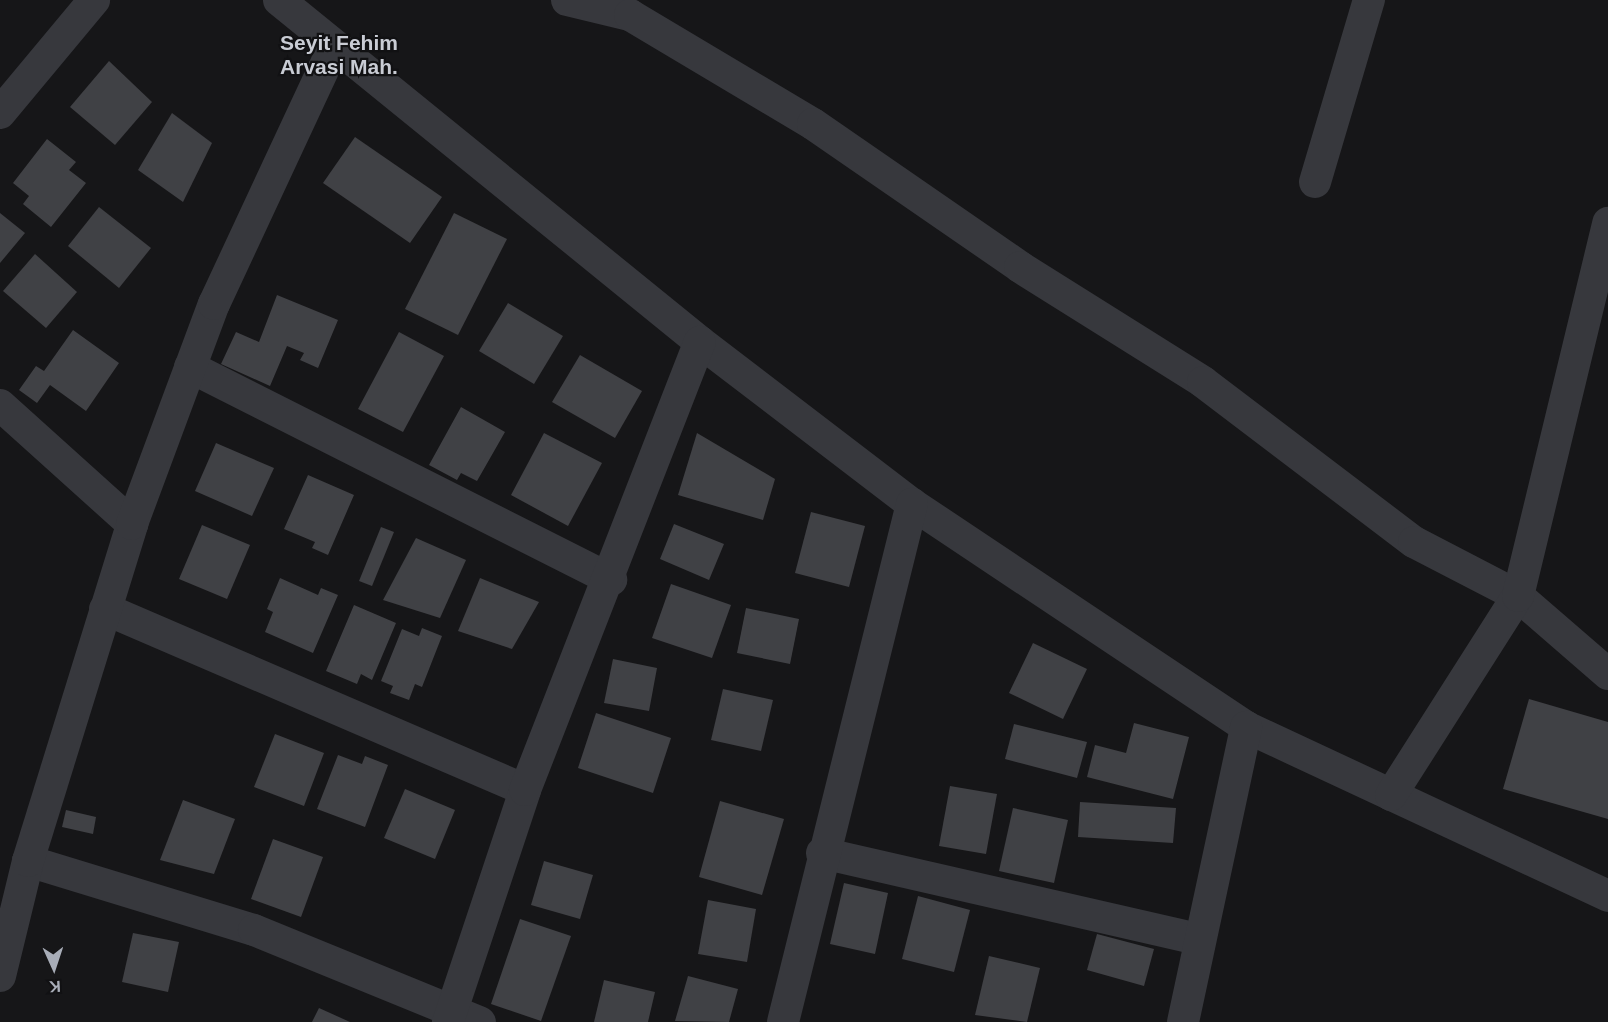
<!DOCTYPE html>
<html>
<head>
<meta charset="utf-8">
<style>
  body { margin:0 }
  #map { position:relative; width:1608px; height:1022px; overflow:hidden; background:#161618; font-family:Arial,sans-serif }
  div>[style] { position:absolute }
  .building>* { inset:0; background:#404145 }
  .minor>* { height:32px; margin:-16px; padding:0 16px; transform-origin:16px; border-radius:16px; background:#37383d }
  span { translate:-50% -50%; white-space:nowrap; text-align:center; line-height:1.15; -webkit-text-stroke:4.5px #111113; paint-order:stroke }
  .district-label { font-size:21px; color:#c9ccd4; font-weight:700 }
  .north { position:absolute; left:24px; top:938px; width:60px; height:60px; -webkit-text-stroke:4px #111113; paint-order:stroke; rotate:177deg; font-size:16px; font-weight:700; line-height:24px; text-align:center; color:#a8adb8 }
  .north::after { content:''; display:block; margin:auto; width:21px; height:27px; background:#a8adb8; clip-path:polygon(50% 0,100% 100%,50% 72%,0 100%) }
</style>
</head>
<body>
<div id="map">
  <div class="building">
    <div style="clip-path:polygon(109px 61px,152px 102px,115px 145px,70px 107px)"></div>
    <div style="clip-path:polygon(172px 113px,212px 143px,183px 202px,138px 170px)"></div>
    <div style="clip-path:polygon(355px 137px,442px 197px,410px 243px,323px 183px)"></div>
    <div style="clip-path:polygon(47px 139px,76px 162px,69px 170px,86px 183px,51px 227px,23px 204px,29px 196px,13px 183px)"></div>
    <div style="clip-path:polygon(99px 207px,151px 248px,119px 288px,68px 246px)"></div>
    <div style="clip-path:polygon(0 213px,25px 233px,0 263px)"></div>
    <div style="clip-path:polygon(454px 213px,507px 239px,458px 335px,405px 309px)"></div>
    <div style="clip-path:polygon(35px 254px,77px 292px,46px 328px,3px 291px)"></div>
    <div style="clip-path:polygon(277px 295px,338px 320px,318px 368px,300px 360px,304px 353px,287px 346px,270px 386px,221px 364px,236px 332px,259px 342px)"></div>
    <div style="clip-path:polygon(508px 303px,563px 336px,534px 384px,479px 351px)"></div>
    <div style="clip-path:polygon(73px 330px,119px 363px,86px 411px,50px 385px,37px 403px,19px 390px,36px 366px,44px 371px)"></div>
    <div style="clip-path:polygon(399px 332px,444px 356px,403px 432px,358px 409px)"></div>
    <div style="clip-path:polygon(580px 355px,642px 391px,615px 438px,552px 402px)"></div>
    <div style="clip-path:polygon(461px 407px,505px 432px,477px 481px,461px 473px,457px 480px,429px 465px)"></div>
    <div style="clip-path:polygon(544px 433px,602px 463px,568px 526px,511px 495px)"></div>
    <div style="clip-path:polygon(697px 433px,775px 479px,763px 520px,678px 495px)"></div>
    <div style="clip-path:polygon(216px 443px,274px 468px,252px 516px,195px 491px)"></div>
    <div style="clip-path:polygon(308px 475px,354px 495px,328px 555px,312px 548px,315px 542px,284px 529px)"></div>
    <div style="clip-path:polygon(811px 512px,865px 526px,849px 587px,795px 573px)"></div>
    <div style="clip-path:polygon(674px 524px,724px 544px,709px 580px,660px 559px)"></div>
    <div style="clip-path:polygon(202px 525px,250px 545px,227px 599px,179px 579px)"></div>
    <div style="clip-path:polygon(381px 527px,394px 532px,372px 586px,359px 581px)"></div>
    <div style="clip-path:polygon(416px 538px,466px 560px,440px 618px,383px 600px)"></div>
    <div style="clip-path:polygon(280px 578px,318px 595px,321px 588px,338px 595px,313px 653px,265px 632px,273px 612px,267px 609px)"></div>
    <div style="clip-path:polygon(480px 578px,539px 602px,512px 649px,458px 631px)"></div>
    <div style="clip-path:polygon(671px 584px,731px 605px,712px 658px,652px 638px)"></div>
    <div style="clip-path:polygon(354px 605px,396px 623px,372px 680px,361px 674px,357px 684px,326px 671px)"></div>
    <div style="clip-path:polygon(746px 608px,799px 619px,790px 664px,737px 653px)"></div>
    <div style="clip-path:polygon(422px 628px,442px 636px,422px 687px,415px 684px,409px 700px,390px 693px,393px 686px,381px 681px,402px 629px,419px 636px)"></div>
    <div style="clip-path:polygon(1033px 643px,1087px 669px,1063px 719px,1009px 693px)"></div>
    <div style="clip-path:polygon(613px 659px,657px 668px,649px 711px,604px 703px)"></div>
    <div style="clip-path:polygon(723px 689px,773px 700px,761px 751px,711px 740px)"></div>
    <div style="clip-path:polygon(1529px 699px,1608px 722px,1608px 819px,1503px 789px)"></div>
    <div style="clip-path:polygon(596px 713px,671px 738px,653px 793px,578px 768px)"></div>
    <div style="clip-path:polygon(1134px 723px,1189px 737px,1173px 799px,1087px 777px,1095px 745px,1126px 753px)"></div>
    <div style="clip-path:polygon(1014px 724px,1087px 742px,1077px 778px,1005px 759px)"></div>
    <div style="clip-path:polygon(275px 734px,324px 753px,304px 806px,254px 787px)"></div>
    <div style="clip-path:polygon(338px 755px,362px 764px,365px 756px,388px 765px,365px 827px,317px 809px)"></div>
    <div style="clip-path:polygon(950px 786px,997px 794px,986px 854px,939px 846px)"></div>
    <div style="clip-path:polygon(405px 789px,455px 810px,435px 859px,384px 838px)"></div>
    <div style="clip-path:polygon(183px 800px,235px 819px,214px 874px,160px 860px)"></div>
    <div style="clip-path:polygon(720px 801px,784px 819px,762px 895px,699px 877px)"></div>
    <div style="clip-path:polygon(1080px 802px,1176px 808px,1173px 843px,1078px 837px)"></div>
    <div style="clip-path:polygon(1013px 808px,1068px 820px,1054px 883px,999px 871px)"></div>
    <div style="clip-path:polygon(66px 810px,96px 817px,93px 834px,62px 827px)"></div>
    <div style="clip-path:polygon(273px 839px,323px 857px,301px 917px,251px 899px)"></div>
    <div style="clip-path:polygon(544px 861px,593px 875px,580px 919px,531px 905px)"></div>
    <div style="clip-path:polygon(844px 883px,888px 893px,875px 954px,830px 944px)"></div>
    <div style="clip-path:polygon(918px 896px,970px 910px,954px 972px,902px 959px)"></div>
    <div style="clip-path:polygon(708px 900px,756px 909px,747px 962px,698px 954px)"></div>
    <div style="clip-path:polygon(520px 919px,571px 936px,541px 1021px,491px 1004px)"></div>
    <div style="clip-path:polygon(133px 933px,179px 942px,168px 992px,122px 982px)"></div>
    <div style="clip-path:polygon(1097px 934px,1154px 949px,1144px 986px,1087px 970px)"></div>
    <div style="clip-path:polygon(989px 956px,1040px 968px,1027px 1022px,975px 1015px)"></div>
    <div style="clip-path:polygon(688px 976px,738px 989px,729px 1022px,675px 1021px)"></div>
    <div style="clip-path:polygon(604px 980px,655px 992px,648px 1022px,594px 1022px)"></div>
    <div style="clip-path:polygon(319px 1008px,350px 1022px,312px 1022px)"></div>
  </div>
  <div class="minor">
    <div style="left:279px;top:0;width:542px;rotate:39.09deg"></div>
    <div style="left:700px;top:342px;width:267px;rotate:37.4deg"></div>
    <div style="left:912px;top:504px;width:402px;rotate:33.7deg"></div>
    <div style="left:1246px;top:727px;width:400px;rotate:25deg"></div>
    <div style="left:567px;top:0;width:65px;rotate:13.4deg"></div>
    <div style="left:630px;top:15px;width:213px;rotate:30.8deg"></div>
    <div style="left:813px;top:124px;width:252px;rotate:34.6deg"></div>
    <div style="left:1020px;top:267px;width:216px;rotate:32.1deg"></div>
    <div style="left:1203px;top:382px;width:265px;rotate:37.2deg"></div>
    <div style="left:1414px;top:542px;width:117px;rotate:27.4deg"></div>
    <div style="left:1518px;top:596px;width:119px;rotate:40.9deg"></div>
    <div style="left:0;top:113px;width:147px;rotate:-50.2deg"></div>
    <div style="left:1315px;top:182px;width:190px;rotate:-73.5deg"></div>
    <div style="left:190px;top:367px;width:472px;rotate:26.8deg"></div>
    <div style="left:0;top:405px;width:178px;rotate:42deg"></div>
    <div style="left:105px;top:609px;width:457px;rotate:23.3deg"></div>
    <div style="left:1391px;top:795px;width:236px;rotate:-57.5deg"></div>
    <div style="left:1518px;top:596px;width:384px;rotate:-76.4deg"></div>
    <div style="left:822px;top:853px;width:387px;rotate:12.9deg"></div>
    <div style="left:28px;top:861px;width:236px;rotate:17deg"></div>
    <div style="left:254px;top:930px;width:244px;rotate:22.2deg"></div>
    <div style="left:0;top:976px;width:118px;rotate:-76.3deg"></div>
    <div style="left:28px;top:861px;width:353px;rotate:-72.8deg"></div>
    <div style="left:132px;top:524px;width:235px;rotate:-69.6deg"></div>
    <div style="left:214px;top:304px;width:284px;rotate:-65deg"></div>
    <div style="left:448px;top:1022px;width:244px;rotate:-71.6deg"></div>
    <div style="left:525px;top:790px;width:481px;rotate:-68.7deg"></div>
    <div style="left:783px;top:1022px;width:534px;rotate:-76.02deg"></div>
    <div style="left:1183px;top:1022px;width:302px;rotate:-77.9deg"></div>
  </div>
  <div class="district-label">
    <span style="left:339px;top:55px">Seyit Fehim<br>Arvasi Mah.</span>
  </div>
  <div class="north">K</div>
</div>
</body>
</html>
